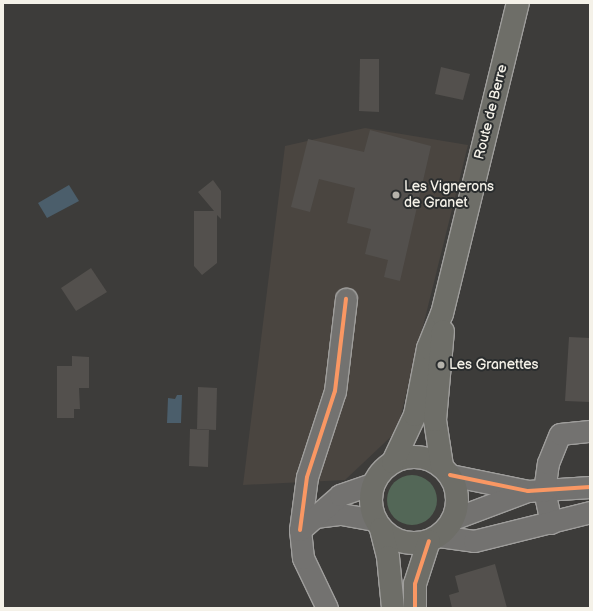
<!DOCTYPE html>
<html>
<head>
<meta charset="utf-8">
<style>
  body { margin:0 }
  #map { position:relative; width:593px; height:611px; overflow:hidden; background:#3d3c3a; font-family:"Balsamiq Sans",sans-serif }
  div>[style] { position:absolute }
  .built>* { inset:0; background:#4a4540 }
  .green>* { inset:0; background:#536757 }
  .round { border-radius:50% }
  .water>* { inset:0; background:#4b5e6b }
  .building>* { inset:0; background:#53504d }
  .roads { filter:drop-shadow(1px 0 #9f9e9c) drop-shadow(-1px 0 #9f9e9c) drop-shadow(0 1px #9f9e9c) drop-shadow(0 -1px #9f9e9c) }
  .minor>* { height:21px; margin:-10.5px; padding:0 10.5px; transform-origin:10.5px; border-radius:10.5px; background:#737270 }
  .major>* { height:22px; margin:-11px; padding:0 11px; transform-origin:11px; border-radius:11px; background:#6e6e68 }
  .major>.ring { margin:-11px; padding:0; box-sizing:content-box; background:none; border:22px solid #6e6e68; border-radius:50% }
  .cycleway>* { height:4px; margin:-2px; padding:0 2px; transform-origin:2px; border-radius:2px; background:#f99763 }
  .dots>* { width:11px; height:11px; translate:-50% -50%; box-sizing:border-box; border:2px solid #2a2d2e; border-radius:50% }
  span { translate:-50% -50%; white-space:nowrap; text-align:center; line-height:1.15; -webkit-text-stroke:4px #2a2d2e; paint-order:stroke }
  .street-label { font-size:14px; color:#f4f1e8 }
  .poi-label { font-size:14px; color:#f4f1e8 }
  .left { translate:0 -50%; text-align:left }
  .frame { position:absolute; inset:0; border:4px solid #f4f1e8; pointer-events:none }
</style>
</head>
<body>
<div id="map">
  <div class="built">
    <div style="clip-path:polygon(365px 128px,468px 145px,397px 431px,345px 480px,243px 485px,285px 146px)"></div>
  </div>
  <div class="green">
    <div class="round" style="left:387px;top:475px;width:50px;height:50px"></div>
  </div>
  <div class="water">
    <div style="clip-path:polygon(69px 185px,79px 201px,47px 218px,38px 203px)"></div>
    <div style="clip-path:polygon(177px 395px,182px 395px,181px 423px,167px 423px,168px 398px,175px 399px)"></div>
  </div>
  <div class="building">
    <div style="clip-path:polygon(360px 59px,379px 59px,379px 112px,359px 111px)"></div>
    <div style="clip-path:polygon(441px 67px,470px 74px,463px 100px,435px 94px)"></div>
    <div style="clip-path:polygon(370px 130px,431px 146px,400px 281px,384px 277px,388px 260px,365px 254px,371px 229px,347px 223px,355px 188px,319px 179px,310px 212px,291px 207px,308px 139px,364px 152px)"></div>
    <div style="clip-path:polygon(213px 180px,221px 191px,221px 219px,217px 215px,217px 263px,202px 275px,194px 266px,194px 211px,214px 211px,198px 192px)"></div>
    <div style="clip-path:polygon(91px 268px,107px 292px,76px 311px,61px 288px)"></div>
    <div style="clip-path:polygon(569px 337px,590px 338px,590px 402px,565px 401px)"></div>
    <div style="clip-path:polygon(72px 356px,89px 357px,89px 388px,79px 388px,80px 409px,74px 409px,74px 418px,57px 418px,57px 366px,72px 366px)"></div>
    <div style="clip-path:polygon(198px 387px,217px 388px,216px 430px,197px 429px)"></div>
    <div style="clip-path:polygon(190px 429px,209px 430px,208px 467px,189px 466px)"></div>
    <div style="clip-path:polygon(495px 564px,507px 608px,452px 608px,449px 595px,459px 592px,455px 576px)"></div>
  </div>
  <div class="roads">
    <div class="minor">
      <div style="left:450px;top:475px;width:80px;rotate:11.6deg"></div>
      <div style="left:528px;top:491px;width:62px;rotate:-3.7deg"></div>
      <div style="left:315px;top:517px;width:26px;rotate:-7deg"></div>
      <div style="left:341px;top:514px;width:35px;rotate:10deg"></div>
      <div style="left:453px;top:519px;width:79px;rotate:-20.7deg"></div>
      <div style="left:551px;top:523px;width:33px;rotate:-102deg"></div>
      <div style="left:544px;top:491px;width:28px;rotate:-82deg"></div>
      <div style="left:548px;top:463px;width:31px;rotate:-68deg"></div>
      <div style="left:560px;top:434px;width:30px;rotate:-6deg"></div>
      <div style="left:300px;top:530px;width:53px;rotate:-82.5deg"></div>
      <div style="left:307px;top:477px;width:90px;rotate:-72deg"></div>
      <div style="left:335px;top:391px;width:93px;rotate:-83.2deg"></div>
      <div style="left:439px;top:536px;width:35px;rotate:8deg"></div>
      <div style="left:474px;top:541px;width:120px;rotate:-14deg"></div>
      <div style="left:327px;top:608px;width:55px;rotate:-115.6deg"></div>
      <div style="left:303px;top:558px;width:28px;rotate:-96deg"></div>
      <div style="left:300px;top:530px;width:53px;rotate:-41.2deg"></div>
      <div style="left:340px;top:495px;width:36px;rotate:-19deg"></div>
    </div>
    <div class="major">
      <div class="ring" style="left:371px;top:457px;width:64px;height:64px"></div>
      <div style="left:393px;top:462px;width:52px;rotate:-64.9deg"></div>
      <div style="left:415px;top:415px;width:68px;rotate:-79deg"></div>
      <div style="left:428px;top:348px;width:37px;rotate:-68deg"></div>
      <div style="left:442px;top:314px;width:320px;rotate:-76.3deg"></div>
      <div style="left:442px;top:466px;width:47px;rotate:-98.7deg"></div>
      <div style="left:435px;top:420px;width:89px;rotate:-84.9deg"></div>
      <div style="left:381px;top:529px;width:29px;rotate:76deg"></div>
      <div style="left:388px;top:557px;width:51px;rotate:84.4deg"></div>
      <div style="left:415px;top:608px;width:24px;rotate:-90deg"></div>
      <div style="left:415px;top:584px;width:45px;rotate:-72deg"></div>
    </div>
  </div>
  <div class="cycleway">
    <div style="left:450px;top:475px;width:80px;rotate:11.6deg"></div>
    <div style="left:528px;top:491px;width:62px;rotate:-3.7deg"></div>
    <div style="left:300px;top:530px;width:53px;rotate:-82.5deg"></div>
    <div style="left:307px;top:477px;width:90px;rotate:-72deg"></div>
    <div style="left:335px;top:391px;width:93px;rotate:-83.2deg"></div>
    <div style="left:415px;top:608px;width:24px;rotate:-90deg"></div>
    <div style="left:415px;top:584px;width:45px;rotate:-72deg"></div>
  </div>
  <div class="dots">
    <div style="left:396px;top:195px;background:#b4b2ab"></div>
    <div style="left:441px;top:365px;background:#b4b2ab"></div>
  </div>
  <div class="street-label">
    <span style="left:491px;top:112px;rotate:-76deg">Route de Berre</span>
  </div>
  <div class="poi-label">
    <span class="left" style="left:404px;top:195px">Les Vignerons<br>de Granet</span>
    <span class="left" style="left:449px;top:365px">Les Granettes</span>
  </div>
  <div class="frame"></div>
</div>
</body>
</html>
